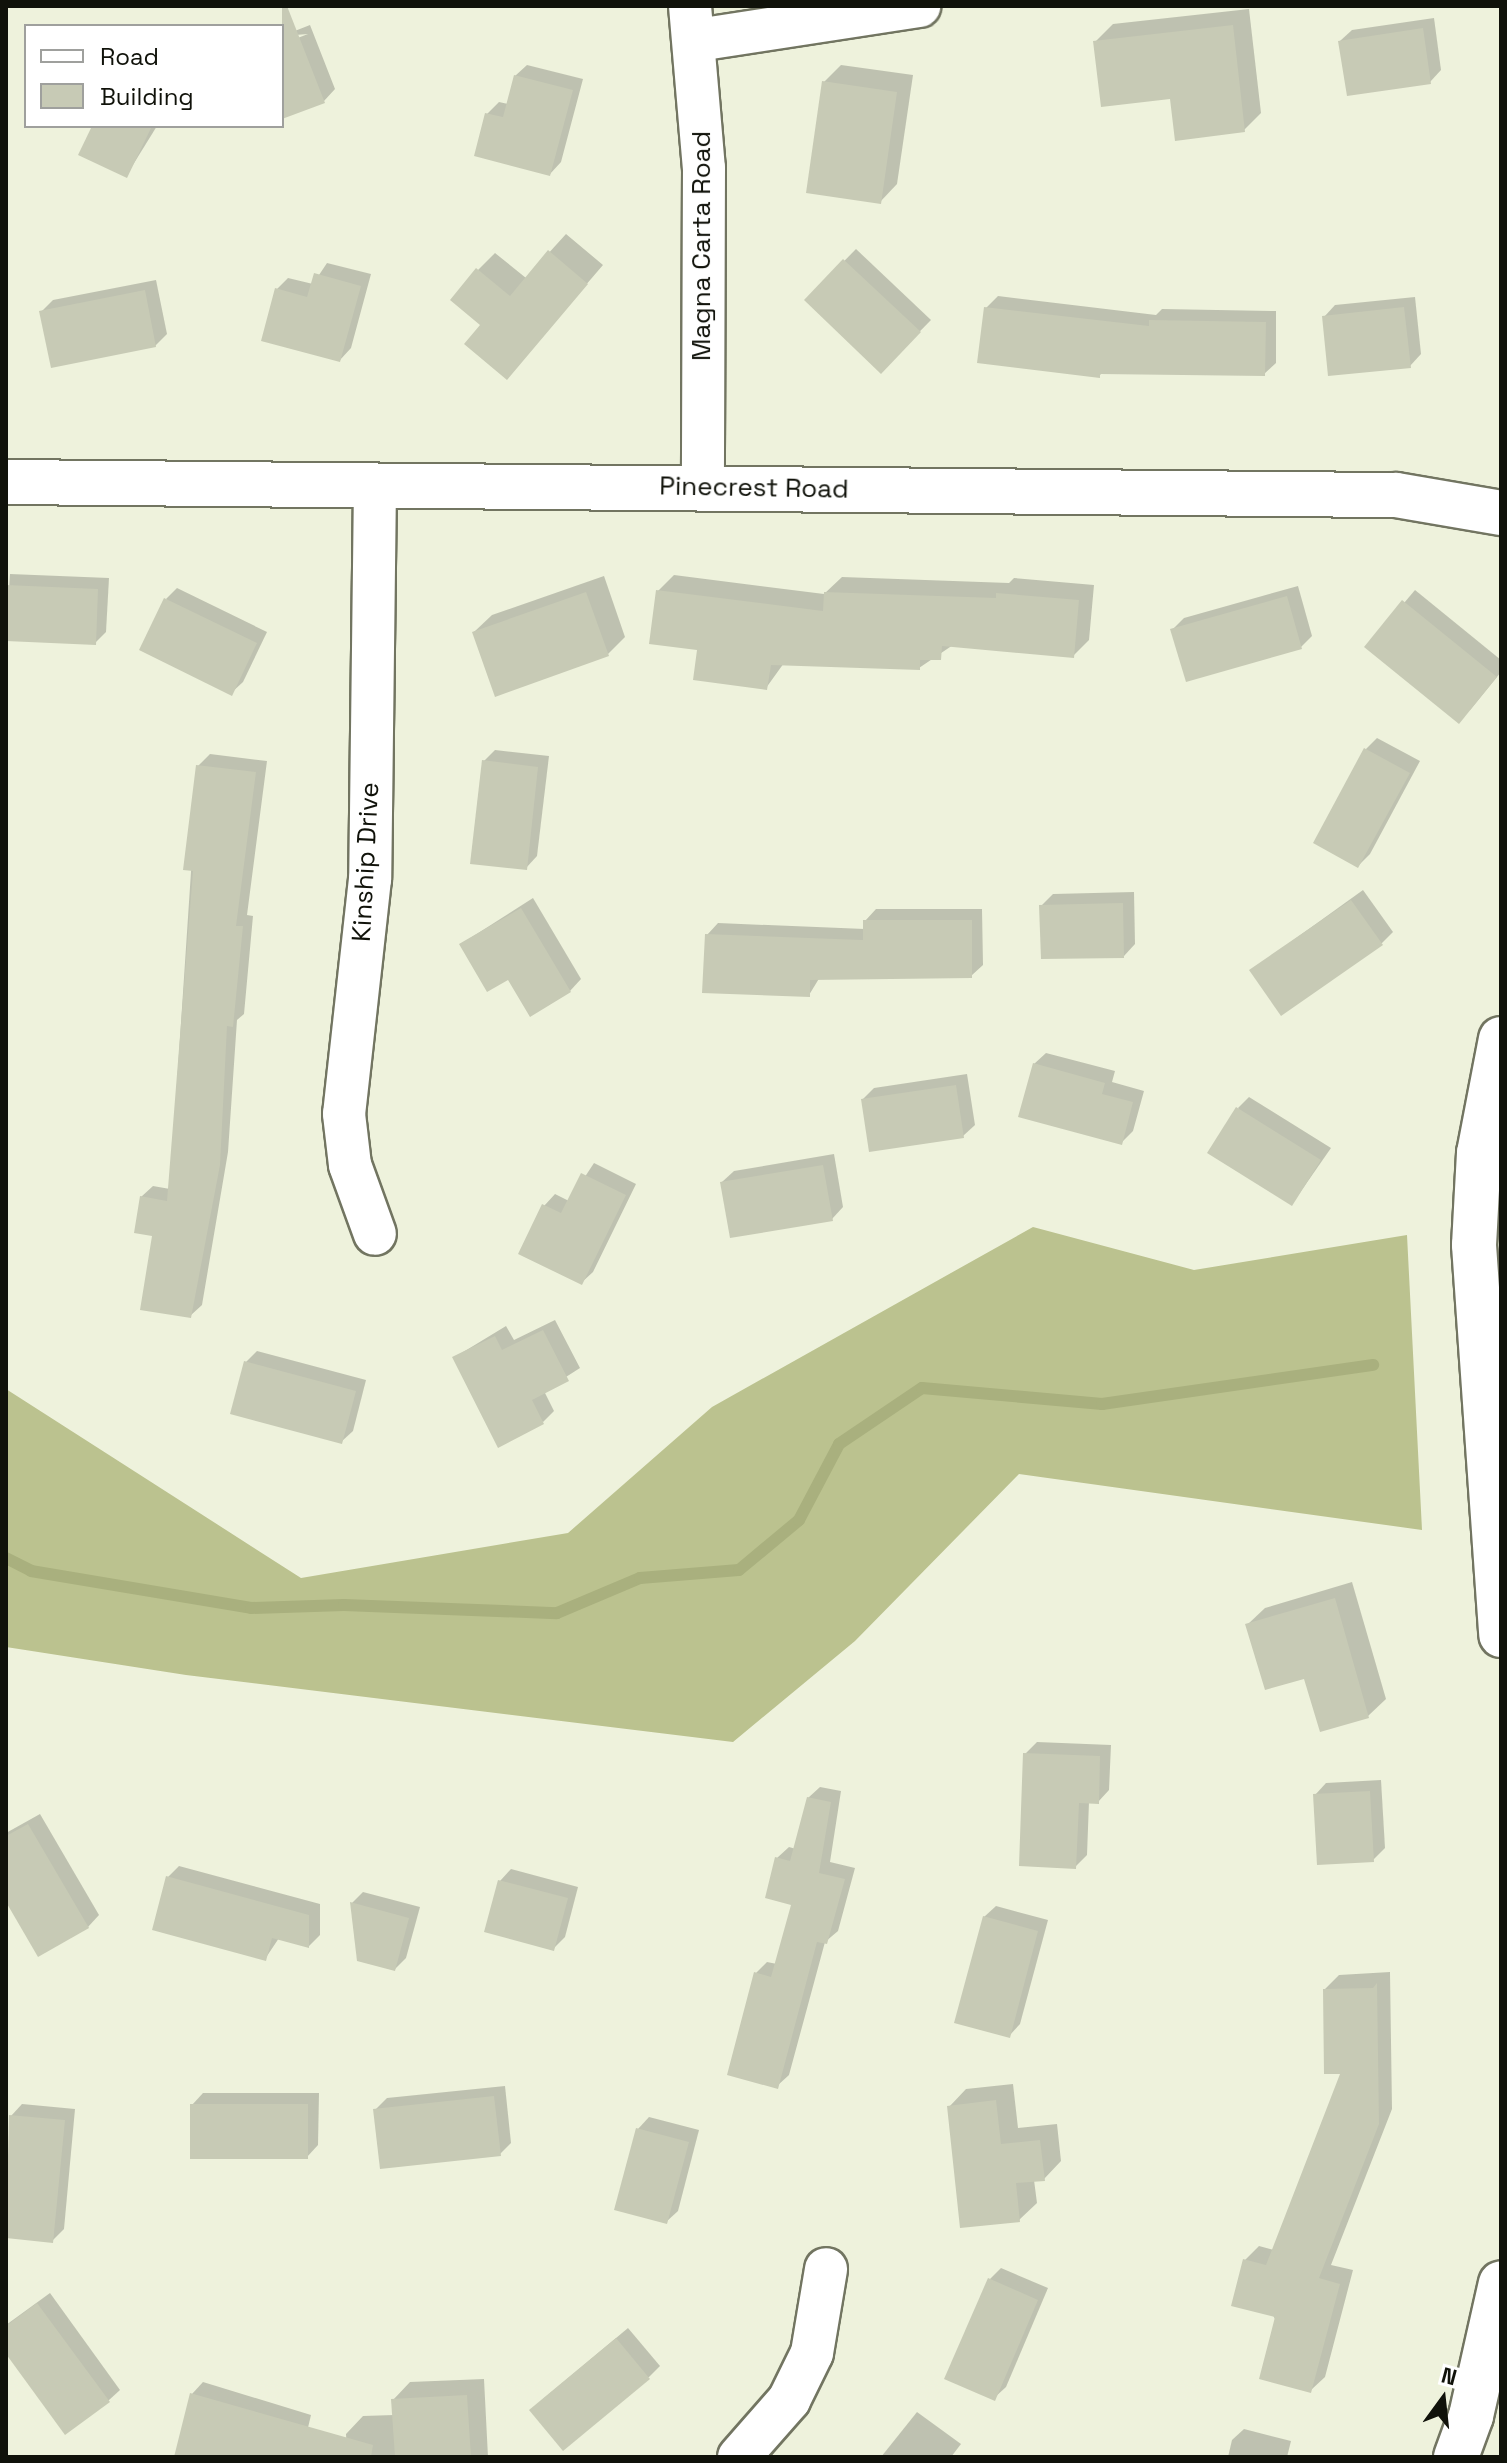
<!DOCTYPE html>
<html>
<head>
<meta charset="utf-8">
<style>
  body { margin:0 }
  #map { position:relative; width:1507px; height:2463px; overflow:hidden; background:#eef2dc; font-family:"Space Grotesk",sans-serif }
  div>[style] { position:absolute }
  .forest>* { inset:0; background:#bbc28f }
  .shadow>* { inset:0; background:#0003 }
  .stream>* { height:12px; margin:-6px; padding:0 6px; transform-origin:6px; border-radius:6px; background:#a9b07e }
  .building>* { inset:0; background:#c7cab5 }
  .roads { filter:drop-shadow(2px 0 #727561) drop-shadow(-2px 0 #727561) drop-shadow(0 2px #727561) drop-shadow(0 -2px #727561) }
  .street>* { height:42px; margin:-21px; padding:0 21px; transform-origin:21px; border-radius:21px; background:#fff }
  .secondary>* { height:44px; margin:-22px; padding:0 22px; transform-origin:22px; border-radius:22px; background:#fff }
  span { translate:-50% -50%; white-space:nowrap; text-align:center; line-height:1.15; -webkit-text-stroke:6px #fff; paint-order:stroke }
  .street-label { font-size:26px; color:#10120a }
  .frame { position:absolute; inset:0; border:8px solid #10120a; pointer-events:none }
  .legend { position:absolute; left:24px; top:24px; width:260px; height:104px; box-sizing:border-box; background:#fff; border:2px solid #9fa09d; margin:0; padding:10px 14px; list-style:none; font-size:24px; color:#10120a }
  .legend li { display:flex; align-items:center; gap:16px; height:40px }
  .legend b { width:40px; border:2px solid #9fa09d }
  .north { position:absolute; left:1403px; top:2359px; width:80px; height:80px; -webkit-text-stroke:6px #fff; paint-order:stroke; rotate:15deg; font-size:22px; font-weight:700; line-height:32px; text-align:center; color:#10120a }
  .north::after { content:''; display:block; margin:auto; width:28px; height:36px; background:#10120a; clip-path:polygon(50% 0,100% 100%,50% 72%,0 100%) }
</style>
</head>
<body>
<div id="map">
  <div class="forest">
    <div style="clip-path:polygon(1033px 1227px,1194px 1270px,1407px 1235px,1422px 1530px,1019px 1474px,855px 1641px,733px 1742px,186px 1675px,6px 1647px,6px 1389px,301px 1578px,568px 1533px,712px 1407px)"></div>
  </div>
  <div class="shadow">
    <div style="clip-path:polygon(1249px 9px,1261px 113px,1244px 130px,1172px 97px,1095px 42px,1113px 24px)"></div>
    <div style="clip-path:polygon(1434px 18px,1441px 70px,1430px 82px,1340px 41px,1352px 30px)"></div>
    <div style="clip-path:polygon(310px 25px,335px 89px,324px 101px,282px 117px,282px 44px,308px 34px,282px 36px)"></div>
    <div style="clip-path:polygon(527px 65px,583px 79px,561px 162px,550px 174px,487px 114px,499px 102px,508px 104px,515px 76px)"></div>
    <div style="clip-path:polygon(841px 65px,913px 75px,897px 184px,880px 202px,824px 82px)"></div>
    <div style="clip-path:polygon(94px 126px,157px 126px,126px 176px)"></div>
    <div style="clip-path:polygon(566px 234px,603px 265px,507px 377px,483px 325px,478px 270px,495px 253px,526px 278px)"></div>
    <div style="clip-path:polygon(856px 249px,931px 320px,881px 371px,806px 300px)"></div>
    <div style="clip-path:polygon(327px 263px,371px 274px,351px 348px,340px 360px,277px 289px,288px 278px,313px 284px)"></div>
    <div style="clip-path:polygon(156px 280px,167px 334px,155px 346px,41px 312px,53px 300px)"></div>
    <div style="clip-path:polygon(998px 296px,1156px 315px,1162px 309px,1276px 311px,1276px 363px,1264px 374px,1103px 372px,1099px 376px,986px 308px)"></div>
    <div style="clip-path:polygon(1415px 297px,1421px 354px,1410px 366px,1324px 317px,1335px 305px)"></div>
    <div style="clip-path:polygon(10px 574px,109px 578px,106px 632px,95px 643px,6px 639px)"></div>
    <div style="clip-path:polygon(674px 575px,824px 594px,842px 577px,1009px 583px,1014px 578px,1094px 585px,1089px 640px,1073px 656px,953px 645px,919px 668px,784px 663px,766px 688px,699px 649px,658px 591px)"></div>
    <div style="clip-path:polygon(604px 576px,625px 637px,608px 654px,474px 632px,492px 615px)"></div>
    <div style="clip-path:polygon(1298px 586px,1312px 636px,1301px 647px,1173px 629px,1184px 618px)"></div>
    <div style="clip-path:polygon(177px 588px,267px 632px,243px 682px,231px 693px,166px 599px)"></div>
    <div style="clip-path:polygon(1415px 590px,1501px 660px,1501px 672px,1470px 710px,1367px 647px)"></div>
    <div style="clip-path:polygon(1377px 738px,1420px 761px,1370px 854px,1358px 866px,1365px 750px)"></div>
    <div style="clip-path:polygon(495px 750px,549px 756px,537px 856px,526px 868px,484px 761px)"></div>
    <div style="clip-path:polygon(210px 754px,267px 761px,247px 915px,253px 916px,244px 1014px,237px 1020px,228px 1152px,202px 1305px,190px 1316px,141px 1197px,153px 1186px,170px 1189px,198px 766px)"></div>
    <div style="clip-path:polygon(1363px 890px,1393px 932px,1382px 943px,1252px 970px)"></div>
    <div style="clip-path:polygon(1134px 892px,1135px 944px,1124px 956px,1041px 906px,1053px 894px)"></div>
    <div style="clip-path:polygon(533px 898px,581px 979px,570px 991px,508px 977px,461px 944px)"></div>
    <div style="clip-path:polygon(876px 909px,982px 909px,983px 965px,971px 976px,820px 977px,809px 995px,707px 935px,718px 923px,865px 929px,865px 921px)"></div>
    <div style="clip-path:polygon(1046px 1053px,1115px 1071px,1112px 1082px,1144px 1091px,1133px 1131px,1121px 1143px,1034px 1064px)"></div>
    <div style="clip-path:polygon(967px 1074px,975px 1125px,963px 1136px,863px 1099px,874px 1088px)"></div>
    <div style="clip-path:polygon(1249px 1097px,1331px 1148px,1292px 1204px,1238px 1108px)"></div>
    <div style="clip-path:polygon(834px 1154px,843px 1207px,832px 1219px,722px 1182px,734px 1171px)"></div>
    <div style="clip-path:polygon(594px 1163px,636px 1184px,593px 1272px,581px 1283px,544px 1206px,555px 1194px,569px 1201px)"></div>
    <div style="clip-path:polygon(555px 1320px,580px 1368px,544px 1391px,554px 1411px,543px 1422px,455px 1357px,506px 1326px,514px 1340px)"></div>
    <div style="clip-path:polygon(257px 1351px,366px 1380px,353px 1431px,341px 1442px,246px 1362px)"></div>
    <div style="clip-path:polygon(1352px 1582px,1386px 1699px,1368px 1716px,1305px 1676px,1247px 1625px,1265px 1608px)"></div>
    <div style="clip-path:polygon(1037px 1742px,1111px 1745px,1109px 1790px,1098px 1802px,1089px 1802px,1087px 1855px,1075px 1867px,1025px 1754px)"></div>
    <div style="clip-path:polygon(1381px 1780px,1385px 1848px,1373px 1860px,1315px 1795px,1326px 1783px)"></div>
    <div style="clip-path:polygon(820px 1787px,841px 1791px,830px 1862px,855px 1868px,838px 1931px,825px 1942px,789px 2075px,777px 2086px,756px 1973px,767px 1962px,777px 1964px,793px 1903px,777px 1858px,789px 1847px,796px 1849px,808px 1798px)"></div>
    <div style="clip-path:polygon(40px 1814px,99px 1915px,88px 1927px,6px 1898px,6px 1833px)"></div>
    <div style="clip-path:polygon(179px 1866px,320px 1904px,320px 1935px,309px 1946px,279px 1938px,265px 1959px,168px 1877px)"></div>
    <div style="clip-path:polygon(511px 1869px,578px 1887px,565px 1937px,553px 1949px,500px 1881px)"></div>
    <div style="clip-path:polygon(363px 1892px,420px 1907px,406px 1958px,395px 1969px,352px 1903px)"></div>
    <div style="clip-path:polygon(996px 1906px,1048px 1920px,1020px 2024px,1009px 2036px,984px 1917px)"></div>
    <div style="clip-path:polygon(1390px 1972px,1392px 2109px,1331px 2265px,1353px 2270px,1325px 2377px,1311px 2390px,1245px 2260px,1259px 2246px,1274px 2250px,1343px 2072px,1325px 1989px,1339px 1975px)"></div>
    <div style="clip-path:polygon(1013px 2084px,1018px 2128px,1057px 2124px,1061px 2161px,1044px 2179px,1034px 2180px,1037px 2203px,1019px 2220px,949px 2107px,966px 2089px)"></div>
    <div style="clip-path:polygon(505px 2086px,511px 2143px,500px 2154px,375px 2110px,387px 2098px)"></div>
    <div style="clip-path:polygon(203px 2093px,319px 2093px,318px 2145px,307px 2157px,192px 2105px)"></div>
    <div style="clip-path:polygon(22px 2104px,75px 2109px,64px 2229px,52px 2241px,6px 2236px,11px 2116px)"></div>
    <div style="clip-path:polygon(649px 2117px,699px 2130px,678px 2211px,666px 2222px,638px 2129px)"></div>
    <div style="clip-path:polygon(1001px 2268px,1048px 2288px,1006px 2387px,994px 2398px,990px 2279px)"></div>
    <div style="clip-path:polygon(50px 2293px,120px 2390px,108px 2401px,6px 2351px,6px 2325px)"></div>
    <div style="clip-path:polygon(628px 2328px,660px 2366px,649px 2377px,543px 2399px)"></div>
    <div style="clip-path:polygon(484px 2379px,488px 2457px,347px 2457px,346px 2434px,363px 2416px,394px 2415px,393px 2400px,410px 2382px)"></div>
    <div style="clip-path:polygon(203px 2382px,311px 2415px,301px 2457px,200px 2457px,192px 2394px)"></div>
    <div style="clip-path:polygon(917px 2412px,961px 2444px,951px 2457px,881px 2457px)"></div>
    <div style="clip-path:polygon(1244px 2429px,1291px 2441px,1287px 2457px,1228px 2457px,1232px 2440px)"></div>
  </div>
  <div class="stream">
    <div style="left:6px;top:1558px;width:28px;rotate:27deg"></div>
    <div style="left:31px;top:1571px;width:223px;rotate:9.5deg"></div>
    <div style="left:251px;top:1608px;width:93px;rotate:-1.8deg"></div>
    <div style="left:344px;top:1605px;width:213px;rotate:2.2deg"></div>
    <div style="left:557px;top:1613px;width:90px;rotate:-22.9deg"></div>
    <div style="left:640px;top:1578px;width:99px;rotate:-4.6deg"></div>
    <div style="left:739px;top:1570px;width:78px;rotate:-39.8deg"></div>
    <div style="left:799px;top:1520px;width:86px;rotate:-62.2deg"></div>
    <div style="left:839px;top:1444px;width:100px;rotate:-34deg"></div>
    <div style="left:922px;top:1388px;width:181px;rotate:5.1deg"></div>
    <div style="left:1102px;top:1404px;width:274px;rotate:-8.2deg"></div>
  </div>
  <div class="building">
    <div style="clip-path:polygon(282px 6px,287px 6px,325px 103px,282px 119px)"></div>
    <div style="clip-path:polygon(1233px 25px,1245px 132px,1175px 141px,1170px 99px,1101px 107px,1093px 41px)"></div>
    <div style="clip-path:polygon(1423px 28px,1431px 84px,1347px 96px,1338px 41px)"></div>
    <div style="clip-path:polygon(514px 75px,573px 90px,550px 176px,474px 156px,485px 113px,503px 117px)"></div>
    <div style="clip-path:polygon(822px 81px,897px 92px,881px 204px,806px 193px)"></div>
    <div style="clip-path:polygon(92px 126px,152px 126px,127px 178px,78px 155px)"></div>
    <div style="clip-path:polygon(548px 250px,588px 284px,507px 380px,464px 344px,480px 325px,450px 300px,476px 268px,510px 296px)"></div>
    <div style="clip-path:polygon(843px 259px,921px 332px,881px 374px,804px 300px)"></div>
    <div style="clip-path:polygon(314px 273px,361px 286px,340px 362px,261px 341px,275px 288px,307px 297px)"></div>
    <div style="clip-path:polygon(145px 290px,156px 347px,51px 368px,39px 311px)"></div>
    <div style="clip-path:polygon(984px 307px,1149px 326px,1149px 320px,1266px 322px,1265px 376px,1100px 374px,1100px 378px,977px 363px)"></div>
    <div style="clip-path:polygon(1404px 307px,1411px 368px,1328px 376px,1322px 316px)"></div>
    <div style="clip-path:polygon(6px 585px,98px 589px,96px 645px,6px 641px)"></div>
    <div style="clip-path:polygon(656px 590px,823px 611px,824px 592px,996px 598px,996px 593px,1079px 600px,1074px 658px,942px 646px,941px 660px,920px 660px,920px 670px,771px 665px,767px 690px,693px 680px,697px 650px,649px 644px)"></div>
    <div style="clip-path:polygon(586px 592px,609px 656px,495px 697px,472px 632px)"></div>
    <div style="clip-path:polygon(1287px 596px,1302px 649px,1186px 682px,1170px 629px)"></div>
    <div style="clip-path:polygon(164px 598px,257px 643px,232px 696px,139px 650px)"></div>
    <div style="clip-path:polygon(1402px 600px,1497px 677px,1459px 724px,1364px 647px)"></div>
    <div style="clip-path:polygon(1364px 748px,1410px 773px,1358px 868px,1313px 843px)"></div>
    <div style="clip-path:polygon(482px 760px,538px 767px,527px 870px,470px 864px)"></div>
    <div style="clip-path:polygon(196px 765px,256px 772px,236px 926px,243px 926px,233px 1027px,227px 1026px,220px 1165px,191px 1318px,140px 1310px,152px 1236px,134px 1233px,140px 1196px,167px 1201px,193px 871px,183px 870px)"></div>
    <div style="clip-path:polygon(1351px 900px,1383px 945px,1281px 1016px,1249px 970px)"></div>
    <div style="clip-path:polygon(1123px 903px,1124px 958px,1041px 959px,1039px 905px)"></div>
    <div style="clip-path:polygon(521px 908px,571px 992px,530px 1017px,508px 980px,487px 992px,459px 944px)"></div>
    <div style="clip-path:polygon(863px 920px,972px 920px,972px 978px,810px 980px,810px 997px,702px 993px,705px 934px,863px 940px)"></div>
    <div style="clip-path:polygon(1033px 1063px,1105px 1083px,1102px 1094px,1133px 1102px,1122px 1145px,1018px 1117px)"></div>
    <div style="clip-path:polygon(956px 1085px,964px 1138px,869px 1152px,861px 1099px)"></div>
    <div style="clip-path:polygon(1236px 1107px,1321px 1160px,1292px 1206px,1207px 1153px)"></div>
    <div style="clip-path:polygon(823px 1165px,833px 1221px,730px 1238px,720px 1182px)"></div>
    <div style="clip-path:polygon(581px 1173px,626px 1195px,582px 1285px,518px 1254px,542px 1204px,561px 1213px)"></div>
    <div style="clip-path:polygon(543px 1330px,569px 1381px,532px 1400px,544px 1424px,498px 1448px,452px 1357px,495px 1336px,502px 1350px)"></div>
    <div style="clip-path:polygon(244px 1361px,356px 1391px,342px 1444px,230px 1414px)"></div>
    <div style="clip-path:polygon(1335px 1598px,1369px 1718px,1320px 1732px,1304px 1679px,1265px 1690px,1245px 1624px)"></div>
    <div style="clip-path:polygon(1023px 1753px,1100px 1756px,1099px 1804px,1079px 1803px,1076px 1869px,1019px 1866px)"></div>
    <div style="clip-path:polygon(1370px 1791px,1374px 1862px,1317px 1865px,1313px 1794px)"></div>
    <div style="clip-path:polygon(807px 1797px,831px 1802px,819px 1873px,845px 1879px,827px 1944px,817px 1942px,778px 2089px,727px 2075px,754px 1972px,771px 1977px,791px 1905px,765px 1898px,775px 1857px,790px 1861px)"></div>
    <div style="clip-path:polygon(28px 1824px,89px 1928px,38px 1957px,6px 1902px,6px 1836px)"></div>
    <div style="clip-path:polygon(166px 1876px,309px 1915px,309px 1948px,272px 1938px,266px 1961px,152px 1930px)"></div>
    <div style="clip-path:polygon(498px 1880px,568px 1898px,554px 1951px,484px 1932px)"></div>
    <div style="clip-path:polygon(350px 1902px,409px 1918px,395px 1971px,357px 1961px)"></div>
    <div style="clip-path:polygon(983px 1916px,1038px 1931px,1010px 2038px,954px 2023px)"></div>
    <div style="clip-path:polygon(1377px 1983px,1379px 2124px,1319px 2278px,1340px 2284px,1311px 2393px,1259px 2379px,1275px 2317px,1231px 2306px,1243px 2259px,1266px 2265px,1340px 2074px,1324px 2074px,1323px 1989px,1373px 1988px)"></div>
    <div style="clip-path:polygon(494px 2096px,501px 2156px,380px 2169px,373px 2109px)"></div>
    <div style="clip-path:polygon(996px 2100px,1001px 2144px,1040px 2140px,1045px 2181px,1016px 2183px,1020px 2222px,960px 2228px,947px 2106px)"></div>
    <div style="clip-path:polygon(190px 2104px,308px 2104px,308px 2159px,190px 2159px)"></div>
    <div style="clip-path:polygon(9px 2115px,65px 2120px,53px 2243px,6px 2238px)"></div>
    <div style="clip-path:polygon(636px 2128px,689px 2142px,667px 2224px,614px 2210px)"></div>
    <div style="clip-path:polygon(988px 2278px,1038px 2300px,995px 2401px,944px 2379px)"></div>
    <div style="clip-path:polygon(37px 2303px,110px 2402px,65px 2435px,6px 2354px,6px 2326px)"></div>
    <div style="clip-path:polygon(616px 2338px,650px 2379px,563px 2451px,529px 2410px)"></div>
    <div style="clip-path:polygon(190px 2393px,373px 2445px,371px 2457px,174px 2457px)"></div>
    <div style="clip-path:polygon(467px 2395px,471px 2457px,395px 2457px,391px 2399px)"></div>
  </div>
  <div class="roads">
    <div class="street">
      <div style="left:690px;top:6px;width:163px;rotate:85.1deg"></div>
      <div style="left:704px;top:168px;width:319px;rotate:90.2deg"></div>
      <div style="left:697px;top:40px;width:225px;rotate:-8.7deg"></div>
      <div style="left:375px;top:485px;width:394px;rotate:90.7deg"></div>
      <div style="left:370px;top:879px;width:236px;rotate:96.3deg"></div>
      <div style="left:344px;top:1114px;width:51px;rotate:83.3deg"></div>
      <div style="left:350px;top:1165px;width:73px;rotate:70.1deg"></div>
      <div style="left:739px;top:2457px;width:76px;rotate:-48.7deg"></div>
      <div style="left:789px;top:2400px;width:52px;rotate:-63.9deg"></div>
      <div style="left:812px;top:2353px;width:85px;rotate:-80.5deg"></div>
    </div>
    <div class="secondary">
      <div style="left:6px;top:482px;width:1390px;rotate:0.54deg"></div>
      <div style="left:1396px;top:495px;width:107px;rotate:9.7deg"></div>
      <div style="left:1501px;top:1039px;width:116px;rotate:100.9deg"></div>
      <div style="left:1479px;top:1153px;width:92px;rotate:93.1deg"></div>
      <div style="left:1474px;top:1245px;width:391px;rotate:86deg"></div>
      <div style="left:1456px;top:2457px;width:44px;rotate:-69.9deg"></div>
      <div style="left:1471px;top:2416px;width:136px;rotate:-77.3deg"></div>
    </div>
  </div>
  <div class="street-label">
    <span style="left:702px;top:246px;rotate:-90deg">Magna Carta Road</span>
    <span style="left:754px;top:488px;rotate:1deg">Pinecrest Road</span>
    <span style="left:366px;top:862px;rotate:-87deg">Kinship Drive</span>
  </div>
  <div class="frame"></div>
  <ul class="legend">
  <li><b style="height:10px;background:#fff"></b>Road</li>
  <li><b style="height:22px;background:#c7cab5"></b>Building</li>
  </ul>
  <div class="north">N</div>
</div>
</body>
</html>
